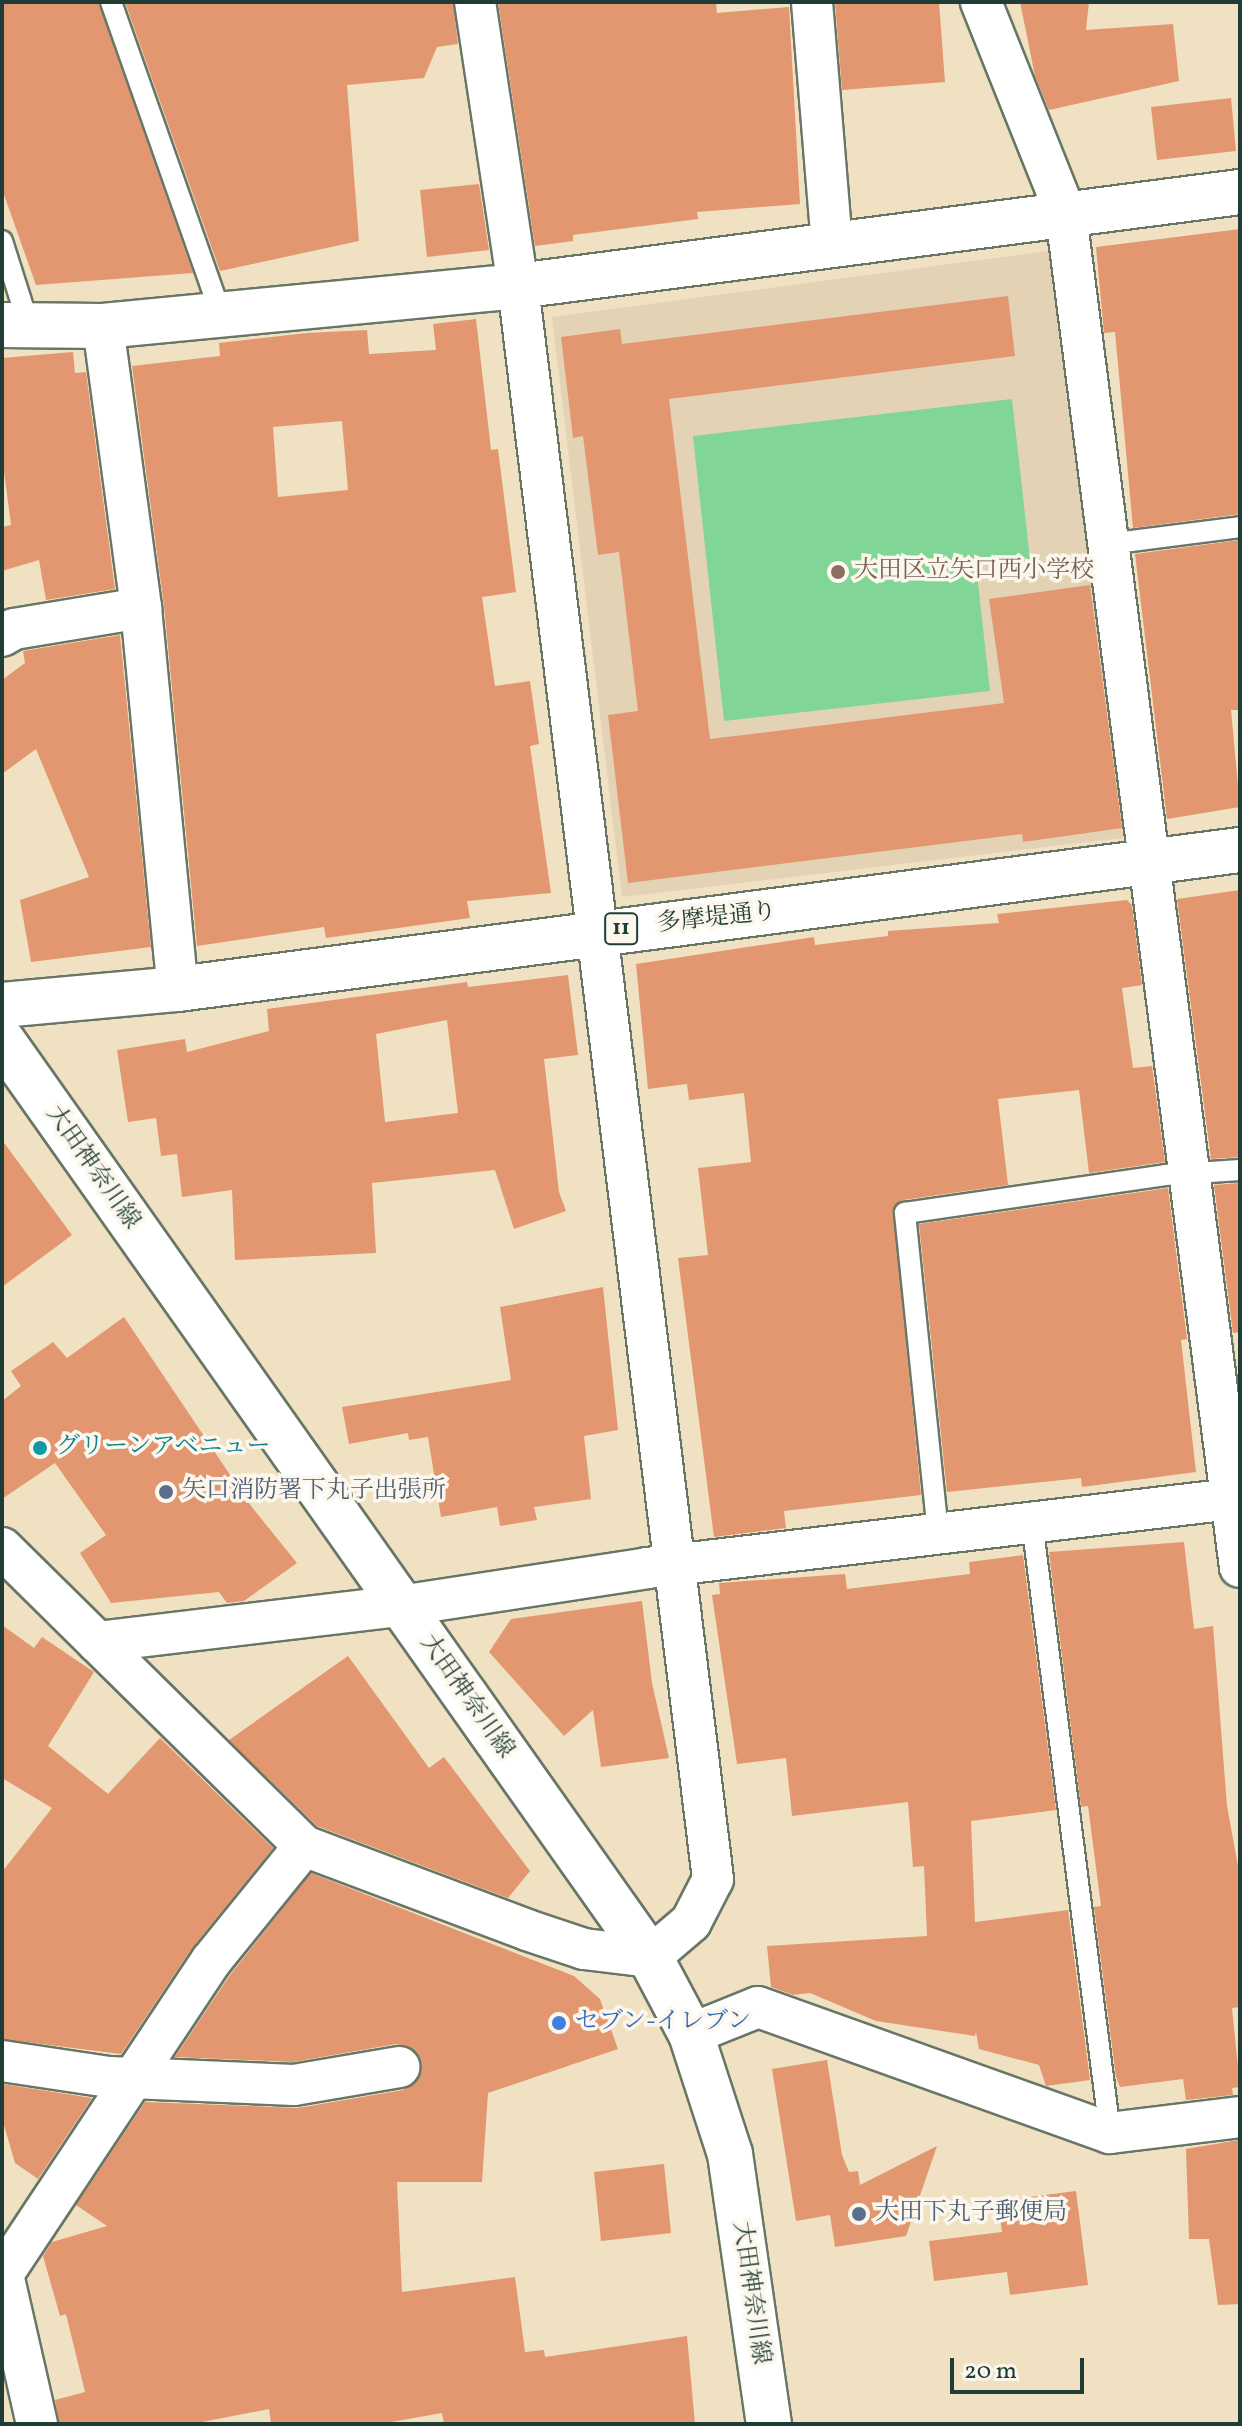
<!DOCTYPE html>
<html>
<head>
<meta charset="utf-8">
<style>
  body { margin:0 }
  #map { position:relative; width:1242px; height:2426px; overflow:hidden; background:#efe1c2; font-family:Vollkorn,"Noto Serif JP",serif }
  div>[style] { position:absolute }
  .built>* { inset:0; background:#e4d2b5 }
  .green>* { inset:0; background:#81d597 }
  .building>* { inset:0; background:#e39770 }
  .roads { filter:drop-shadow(2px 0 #687666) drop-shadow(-2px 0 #687666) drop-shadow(0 2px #687666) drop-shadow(0 -2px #687666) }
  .lane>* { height:20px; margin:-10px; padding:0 10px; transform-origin:10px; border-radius:10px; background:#fff }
  .street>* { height:40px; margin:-20px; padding:0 20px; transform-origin:20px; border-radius:20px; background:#fff }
  .secondary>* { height:44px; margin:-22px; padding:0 22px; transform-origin:22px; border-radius:22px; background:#fff }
  .primary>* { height:44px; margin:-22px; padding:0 22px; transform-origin:22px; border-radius:22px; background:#fff }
  .dots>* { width:22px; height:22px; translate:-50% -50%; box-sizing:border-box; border:4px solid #fbf7ec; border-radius:50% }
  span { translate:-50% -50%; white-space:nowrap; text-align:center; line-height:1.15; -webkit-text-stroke:7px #fbf7ec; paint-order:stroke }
  .shield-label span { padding:2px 6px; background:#fbf7ec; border:2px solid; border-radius:6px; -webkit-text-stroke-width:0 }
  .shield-label { font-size:22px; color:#1f3d34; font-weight:700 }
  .education-label { font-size:24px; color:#785e54 }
  .left { translate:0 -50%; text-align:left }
  .street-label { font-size:24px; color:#1f3d34 }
  .culture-label { font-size:24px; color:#0d838f }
  .service-label { font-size:24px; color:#4e5e75 }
  .shop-label { font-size:24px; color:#366cbe }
  .frame { position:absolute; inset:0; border:4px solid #1f3d34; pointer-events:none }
  .scale { position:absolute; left:950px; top:2358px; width:134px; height:36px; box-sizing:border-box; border:4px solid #1f3d34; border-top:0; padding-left:10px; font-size:24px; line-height:28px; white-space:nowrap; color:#1f3d34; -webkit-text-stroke:6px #fbf7ec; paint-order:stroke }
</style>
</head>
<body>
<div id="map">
  <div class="built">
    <div style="clip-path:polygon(1048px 251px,1128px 826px,1122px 838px,622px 897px,552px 317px)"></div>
  </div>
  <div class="green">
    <div style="clip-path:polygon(1012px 399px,1030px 559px,976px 565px,990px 691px,724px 721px,693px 436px)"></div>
  </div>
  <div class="building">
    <div style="clip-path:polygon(2px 2px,98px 2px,193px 273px,36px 285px,2px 189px)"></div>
    <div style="clip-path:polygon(125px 2px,453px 2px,458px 44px,437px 47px,424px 78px,347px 85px,359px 241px,220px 271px)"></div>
    <div style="clip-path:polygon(498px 2px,716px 2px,717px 13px,789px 7px,800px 204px,697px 212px,698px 219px,573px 235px,573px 241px,535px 246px)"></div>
    <div style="clip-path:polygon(835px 2px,939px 2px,945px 82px,842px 90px)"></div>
    <div style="clip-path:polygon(1020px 2px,1089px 2px,1086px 30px,1173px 24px,1179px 81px,1049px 110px,1035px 76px)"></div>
    <div style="clip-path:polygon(1231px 98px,1236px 151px,1157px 160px,1151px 107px)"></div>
    <div style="clip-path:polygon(479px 184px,489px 250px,427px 257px,420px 190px)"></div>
    <div style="clip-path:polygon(1240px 229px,1240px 514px,1133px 528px,1115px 332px,1104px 333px,1096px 247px)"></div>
    <div style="clip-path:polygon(1008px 296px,1015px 356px,669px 399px,710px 739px,1004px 703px,989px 599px,1090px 585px,1122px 828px,1023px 842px,1022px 834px,628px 883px,608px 715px,638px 711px,619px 552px,598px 555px,583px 436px,573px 438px,561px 337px,620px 329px,622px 344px)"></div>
    <div style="clip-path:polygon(evenodd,476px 319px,491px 450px,498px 449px,516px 592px,482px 597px,495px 686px,530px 681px,539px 744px,530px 746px,551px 893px,467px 901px,470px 918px,326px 938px,324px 927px,197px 946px,164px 606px,132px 366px,220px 356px,219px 343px,307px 333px,367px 330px,369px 354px,436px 350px,433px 324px,476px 319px,342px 421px,348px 490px,278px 497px,273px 427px,342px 421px)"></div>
    <div style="clip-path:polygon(73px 352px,75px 373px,86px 372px,115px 589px,46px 600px,39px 560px,2px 571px,2px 527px,11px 525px,2px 456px,2px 358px)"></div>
    <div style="clip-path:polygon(1240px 540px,1240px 710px,1231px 710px,1240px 807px,1167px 819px,1135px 554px)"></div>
    <div style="clip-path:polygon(120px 635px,151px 947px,31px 962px,20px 900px,89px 877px,36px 749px,2px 774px,2px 680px,25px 663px,23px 651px)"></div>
    <div style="clip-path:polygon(1240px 890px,1240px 1157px,1211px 1159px,1177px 899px)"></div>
    <div style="clip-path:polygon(1127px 900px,1132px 905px,1142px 985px,1122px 988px,1133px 1068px,1152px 1066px,1165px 1162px,1089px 1173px,1079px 1090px,998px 1099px,1008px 1185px,903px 1200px,893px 1209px,921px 1495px,784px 1511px,786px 1528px,714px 1537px,678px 1258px,708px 1255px,698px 1168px,751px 1162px,744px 1093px,689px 1100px,687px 1084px,648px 1089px,636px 964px,814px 937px,815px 945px,888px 936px,888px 931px,999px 923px,997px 914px)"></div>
    <div style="clip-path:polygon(evenodd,568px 975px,578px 1055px,544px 1059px,559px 1192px,566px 1211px,514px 1229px,495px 1170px,372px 1183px,376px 1253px,235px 1260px,232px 1190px,182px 1197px,177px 1154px,161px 1156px,156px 1118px,128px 1122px,117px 1050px,185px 1039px,187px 1052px,269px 1031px,267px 1009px,467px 982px,468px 987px,568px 975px,447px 1020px,458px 1113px,385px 1122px,376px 1034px,447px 1020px)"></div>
    <div style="clip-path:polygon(2px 1140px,72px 1235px,2px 1287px)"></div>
    <div style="clip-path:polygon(1240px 1183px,1240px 1332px,1233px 1333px,1214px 1185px)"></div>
    <div style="clip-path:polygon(1168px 1188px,1187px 1339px,1181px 1340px,1196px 1472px,1082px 1487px,1081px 1478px,947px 1492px,919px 1224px)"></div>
    <div style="clip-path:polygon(603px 1287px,618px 1430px,584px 1436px,591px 1499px,534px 1507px,537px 1520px,500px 1526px,497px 1507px,441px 1517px,428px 1437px,409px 1440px,408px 1433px,349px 1444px,342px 1407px,511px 1380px,500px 1307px)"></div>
    <div style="clip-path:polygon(124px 1317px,251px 1506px,297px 1563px,244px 1601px,227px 1603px,219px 1592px,111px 1603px,80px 1553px,106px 1535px,55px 1463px,2px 1499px,2px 1401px,21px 1386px,11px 1371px,53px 1342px,67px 1358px)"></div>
    <div style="clip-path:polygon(1184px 1542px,1194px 1629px,1213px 1626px,1227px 1806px,1240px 1877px,1240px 2007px,1232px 2008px,1240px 2087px,1232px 2088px,1233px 2095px,1186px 2100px,1183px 2079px,1120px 2087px,1116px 2077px,1094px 1907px,1101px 1906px,1088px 1806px,1081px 1807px,1049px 1552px)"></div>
    <div style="clip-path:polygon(1023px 1555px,1056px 1810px,971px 1821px,975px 1922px,1068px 1910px,1090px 2080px,1046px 2086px,1039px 2065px,979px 2049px,976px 2032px,975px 2036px,876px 2021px,810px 1993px,793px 1995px,771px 1987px,767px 1946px,927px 1936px,924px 1866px,913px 1867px,908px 1802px,792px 1816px,786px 1758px,737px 1764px,712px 1595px,720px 1594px,719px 1583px,845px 1574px,847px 1589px,970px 1574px,969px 1562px)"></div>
    <div style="clip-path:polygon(642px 1601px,652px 1683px,669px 1758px,601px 1767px,593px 1710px,564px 1736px,489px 1652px,511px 1619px)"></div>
    <div style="clip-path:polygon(2px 1625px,34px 1648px,42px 1637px,94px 1672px,48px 1746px,108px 1794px,160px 1738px,273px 1848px,192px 1948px,121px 2054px,2px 2039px,2px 1872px,52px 1808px,2px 1778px)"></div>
    <div style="clip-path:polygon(348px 1656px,429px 1768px,444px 1757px,530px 1871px,508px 1898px,317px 1826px,229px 1740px)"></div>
    <div style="clip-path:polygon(311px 1873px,574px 1976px,600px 1999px,618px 2049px,488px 2093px,482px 2182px,397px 2182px,402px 2292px,515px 2277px,525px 2352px,544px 2350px,545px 2357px,687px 2336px,695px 2424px,444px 2424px,442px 2413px,380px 2424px,271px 2424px,269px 2409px,192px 2424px,59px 2424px,55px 2400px,85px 2392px,66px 2314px,60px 2316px,43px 2256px,52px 2242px,107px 2226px,76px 2205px,145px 2102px,298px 2108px,403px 2090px,420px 2076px,417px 2053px,396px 2044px,293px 2062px,175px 2057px,230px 1975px)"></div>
    <div style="clip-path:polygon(827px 2060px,842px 2155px,849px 2172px,858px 2171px,860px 2185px,937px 2146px,906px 2236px,835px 2247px,830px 2215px,796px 2221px,772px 2069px)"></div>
    <div style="clip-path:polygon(2px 2084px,92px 2098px,38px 2179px,15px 2163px,2px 2118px)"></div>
    <div style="clip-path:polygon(1239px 2140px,1240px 2304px,1218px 2305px,1209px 2239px,1189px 2239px,1186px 2149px)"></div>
    <div style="clip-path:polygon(664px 2164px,671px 2233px,601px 2241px,594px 2172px)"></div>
    <div style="clip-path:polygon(1076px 2191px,1088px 2285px,1010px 2295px,1007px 2272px,934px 2281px,929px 2241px,1002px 2232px,998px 2201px)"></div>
  </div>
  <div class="roads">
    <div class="lane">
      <div style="left:111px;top:2px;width:334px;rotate:70.6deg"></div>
      <div style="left:2px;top:241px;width:86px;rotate:72.4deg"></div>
      <div style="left:1108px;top:544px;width:133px;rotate:-7.3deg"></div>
      <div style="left:1032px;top:1522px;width:616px;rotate:82.72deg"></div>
      <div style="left:938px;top:1533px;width:322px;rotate:-95.9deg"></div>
      <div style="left:905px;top:1213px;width:263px;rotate:-8.3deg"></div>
      <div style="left:1165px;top:1175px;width:75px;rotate:-3.8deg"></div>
    </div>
    <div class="street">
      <div style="left:812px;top:2px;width:244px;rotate:85.3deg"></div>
      <div style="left:981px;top:2px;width:229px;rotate:68.2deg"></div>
      <div style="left:1066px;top:215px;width:1363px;rotate:82.67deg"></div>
      <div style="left:103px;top:326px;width:285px;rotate:82.3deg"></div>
      <div style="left:141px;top:608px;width:383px;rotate:84.5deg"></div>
      <div style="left:2px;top:636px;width:14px;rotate:-30deg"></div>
      <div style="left:14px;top:629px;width:129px;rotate:-9.4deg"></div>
      <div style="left:2px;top:1548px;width:424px;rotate:44.6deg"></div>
      <div style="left:304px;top:1846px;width:238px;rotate:20.6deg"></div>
      <div style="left:527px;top:1930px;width:60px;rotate:18.4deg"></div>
      <div style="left:584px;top:1949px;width:66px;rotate:6.9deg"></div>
      <div style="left:650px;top:1957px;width:54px;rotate:-40.5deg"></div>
      <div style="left:691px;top:1922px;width:48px;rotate:-62.9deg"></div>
      <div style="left:713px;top:1879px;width:1605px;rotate:-96.98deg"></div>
      <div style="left:518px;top:286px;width:287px;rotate:-98.6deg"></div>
      <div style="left:97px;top:1642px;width:305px;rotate:-6.8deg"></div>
      <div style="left:400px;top:1606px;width:250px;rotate:-8.7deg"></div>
      <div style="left:647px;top:1568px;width:597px;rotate:-6.73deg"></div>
      <div style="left:691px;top:2034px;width:72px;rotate:-21.9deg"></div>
      <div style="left:758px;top:2007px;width:374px;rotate:19.7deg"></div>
      <div style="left:1110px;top:2133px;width:131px;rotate:-7deg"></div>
      <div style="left:2px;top:2061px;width:108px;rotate:8.5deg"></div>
      <div style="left:109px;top:2077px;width:185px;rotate:2.5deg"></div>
      <div style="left:294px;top:2085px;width:107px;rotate:-9.7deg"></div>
      <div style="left:37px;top:2424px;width:154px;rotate:-102.8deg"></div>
      <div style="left:3px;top:2274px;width:376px;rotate:-56.4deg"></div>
      <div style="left:211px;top:1961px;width:148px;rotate:-51deg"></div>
    </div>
    <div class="secondary">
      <div style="left:2px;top:325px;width:101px;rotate:0.6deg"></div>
      <div style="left:103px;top:326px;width:417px;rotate:-5.5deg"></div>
      <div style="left:518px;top:286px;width:728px;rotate:-7.42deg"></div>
      <div style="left:2px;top:1040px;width:1123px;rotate:54.75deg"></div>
      <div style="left:650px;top:1957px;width:87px;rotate:62deg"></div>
      <div style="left:691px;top:2034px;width:126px;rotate:72deg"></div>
      <div style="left:730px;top:2154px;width:273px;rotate:81.8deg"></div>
    </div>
    <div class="primary">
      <div style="left:2px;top:1005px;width:177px;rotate:-5.2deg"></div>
      <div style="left:178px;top:989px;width:1071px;rotate:-7.46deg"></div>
    </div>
  </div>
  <div class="dots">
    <div style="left:838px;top:572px;background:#8d6e63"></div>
    <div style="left:40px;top:1448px;background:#0f9aa8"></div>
    <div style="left:166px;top:1492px;background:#5c6f8a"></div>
    <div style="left:559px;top:2023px;background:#3f7fe0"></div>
    <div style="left:859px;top:2214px;background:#5c6f8a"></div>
  </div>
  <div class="shield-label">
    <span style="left:621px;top:929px">11</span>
  </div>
  <div class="education-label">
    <span class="left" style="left:854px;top:572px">大田区立矢口西小学校</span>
  </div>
  <div class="street-label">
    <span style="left:717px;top:919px;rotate:-6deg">多摩堤通り</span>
    <span style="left:92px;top:1168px;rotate:55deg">大田神奈川線</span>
    <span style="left:466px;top:1697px;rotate:55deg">大田神奈川線</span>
    <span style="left:750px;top:2293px;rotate:82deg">大田神奈川線</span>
  </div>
  <div class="culture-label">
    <span class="left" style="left:56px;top:1448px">グリーンアベニュー</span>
  </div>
  <div class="service-label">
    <span class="left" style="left:182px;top:1492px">矢口消防署下丸子出張所</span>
    <span class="left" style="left:875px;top:2214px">大田下丸子郵便局</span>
  </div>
  <div class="shop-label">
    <span class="left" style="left:575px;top:2023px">セブン-イレブン</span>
  </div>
  <div class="frame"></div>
  <div class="scale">20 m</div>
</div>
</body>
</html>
